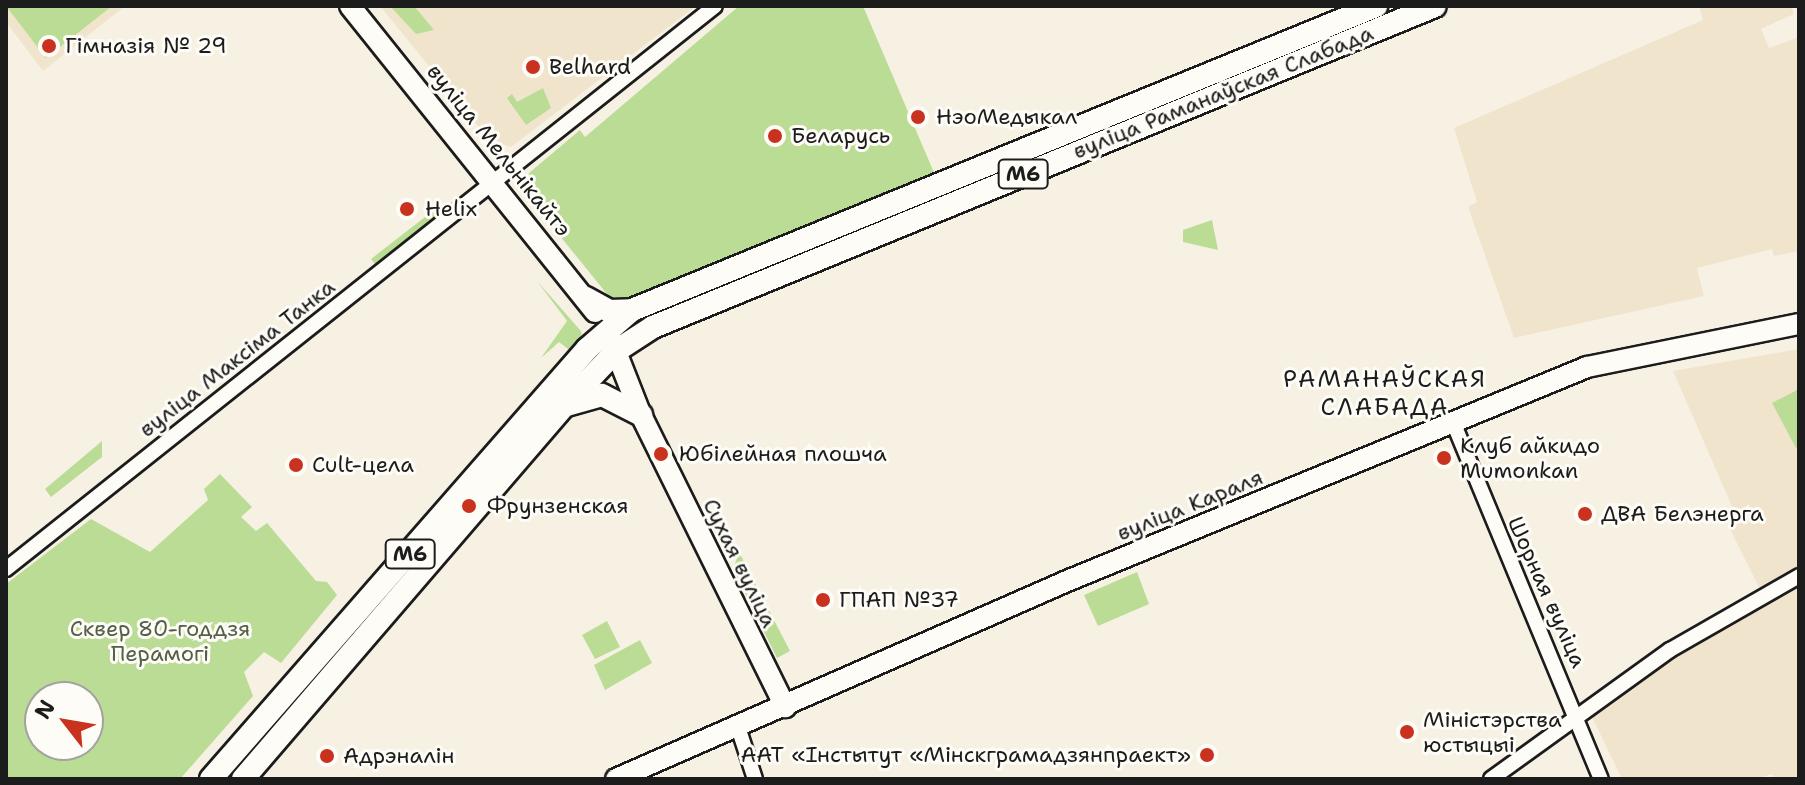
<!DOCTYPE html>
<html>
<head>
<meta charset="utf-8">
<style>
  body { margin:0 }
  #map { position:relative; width:1805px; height:785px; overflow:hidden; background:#f7f1e4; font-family:"Shantell Sans",sans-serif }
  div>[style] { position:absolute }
  .built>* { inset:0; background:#f0e4cd }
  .green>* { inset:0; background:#bbdc95 }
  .roads { filter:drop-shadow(2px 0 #1c1c1c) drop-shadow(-2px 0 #1c1c1c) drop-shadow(0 2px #1c1c1c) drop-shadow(0 -2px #1c1c1c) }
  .minor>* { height:14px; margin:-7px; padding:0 7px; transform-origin:7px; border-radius:7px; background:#fdfcf7 }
  .secondary>* { height:20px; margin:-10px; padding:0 10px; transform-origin:10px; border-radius:10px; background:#fdfcf7 }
  .primary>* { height:22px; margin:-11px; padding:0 11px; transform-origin:11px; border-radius:11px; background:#fdfcf7 }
  .dots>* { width:22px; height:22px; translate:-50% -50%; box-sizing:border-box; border:4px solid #fdfcf7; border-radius:50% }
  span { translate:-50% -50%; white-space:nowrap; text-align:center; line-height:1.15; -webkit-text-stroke:6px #fdfcf7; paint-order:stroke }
  .shield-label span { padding:2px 6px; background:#fdfcf7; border:2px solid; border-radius:6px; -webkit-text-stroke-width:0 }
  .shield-label { font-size:20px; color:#1c1c1c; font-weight:700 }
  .poi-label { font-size:22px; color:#1c1c1c }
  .left { translate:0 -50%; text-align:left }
  .right { translate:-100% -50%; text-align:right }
  .street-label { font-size:22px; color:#1c1c1c }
  .park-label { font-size:22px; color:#545f46 }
  .neighbourhood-label { font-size:24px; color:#1c1c1c; letter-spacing:2px }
  .frame { position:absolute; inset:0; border:8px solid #1c1c1c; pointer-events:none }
  .north { position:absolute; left:24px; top:681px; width:80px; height:80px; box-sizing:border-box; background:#fdfcf7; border:2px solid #a3a29f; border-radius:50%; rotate:301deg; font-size:22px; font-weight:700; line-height:32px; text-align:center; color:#1c1c1c }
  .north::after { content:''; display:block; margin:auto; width:28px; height:36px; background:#c8321e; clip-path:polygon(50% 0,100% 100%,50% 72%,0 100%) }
</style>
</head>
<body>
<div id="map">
  <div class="built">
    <div style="clip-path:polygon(6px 6px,125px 6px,43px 71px,6px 22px)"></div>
    <div style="clip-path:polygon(380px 6px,696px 6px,511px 147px,489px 140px)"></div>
    <div style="clip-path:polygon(1699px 6px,1791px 6px,1794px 14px,1761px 29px,1769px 48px,1799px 37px,1799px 251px,1774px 256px,1772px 249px,1697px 268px,1704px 296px,1514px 338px,1468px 207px,1477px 202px,1454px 128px,1703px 20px)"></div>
    <div style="clip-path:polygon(1799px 349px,1799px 572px,1760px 589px,1724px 517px,1734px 511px,1673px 371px)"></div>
    <div style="clip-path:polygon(1799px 586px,1799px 779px,1778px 779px,1771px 774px,1758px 779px,1622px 779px,1591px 715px,1690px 641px)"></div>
  </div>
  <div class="green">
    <div style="clip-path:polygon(6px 6px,112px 6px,46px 58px)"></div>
    <div style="clip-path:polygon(390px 6px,414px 6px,434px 30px,416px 34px)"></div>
    <div style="clip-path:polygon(739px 6px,863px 6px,935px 175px,627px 301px,611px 299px,534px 204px,528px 188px,529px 173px,580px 130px,585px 137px)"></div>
    <div style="clip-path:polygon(543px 88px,551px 108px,526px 125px,507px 98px,512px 94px,517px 102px)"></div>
    <div style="clip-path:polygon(434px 210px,445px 217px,378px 268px,371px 259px)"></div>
    <div style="clip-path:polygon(1212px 220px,1218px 250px,1183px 242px,1183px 230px)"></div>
    <div style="clip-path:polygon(537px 281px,581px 331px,582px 340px,573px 353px,559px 342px,541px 358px,567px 321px)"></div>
    <div style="clip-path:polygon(1799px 389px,1799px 446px,1796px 448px,1772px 403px)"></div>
    <div style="clip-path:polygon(102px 441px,102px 457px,51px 497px,45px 489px)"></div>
    <div style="clip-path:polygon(evenodd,220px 474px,252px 507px,241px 517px,256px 531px,267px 523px,316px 581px,327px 582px,337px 595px,281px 663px,264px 652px,244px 672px,253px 696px,180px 779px,6px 779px,6px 584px,91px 519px,150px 552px,208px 500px,204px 489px,220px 474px,40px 697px,88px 697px,88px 745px,40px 745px,40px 697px)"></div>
    <div style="clip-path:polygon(739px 552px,790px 651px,777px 658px,733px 569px)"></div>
    <div style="clip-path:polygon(1137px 572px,1149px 604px,1098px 626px,1084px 595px)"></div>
    <div style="clip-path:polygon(607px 621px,620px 647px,595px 659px,582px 635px)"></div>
    <div style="clip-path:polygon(640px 640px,652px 663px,605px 690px,594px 665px)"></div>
  </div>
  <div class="roads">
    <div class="minor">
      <div style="left:1453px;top:422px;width:386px;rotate:67.5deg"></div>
      <div style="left:6px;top:569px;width:905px;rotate:-38.45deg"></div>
      <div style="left:738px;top:727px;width:55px;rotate:71.9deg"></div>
      <div style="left:1491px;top:779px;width:221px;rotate:-35.8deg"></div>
      <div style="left:1670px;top:650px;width:149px;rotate:-29.8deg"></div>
    </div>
    <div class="secondary">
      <div style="left:350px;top:6px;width:392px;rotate:51.3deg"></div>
      <div style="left:611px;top:339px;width:82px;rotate:68.5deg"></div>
      <div style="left:641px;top:415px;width:326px;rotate:63.7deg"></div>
      <div style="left:616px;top:779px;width:498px;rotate:-23.7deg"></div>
      <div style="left:1072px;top:579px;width:557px;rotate:-22.37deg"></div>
      <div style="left:1587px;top:367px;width:216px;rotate:-11.5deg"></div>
    </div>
    <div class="primary">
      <div style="left:586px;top:298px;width:26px;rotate:29deg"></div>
      <div style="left:609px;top:311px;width:23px;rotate:-2deg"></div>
      <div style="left:567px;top:405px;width:36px;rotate:-16deg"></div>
      <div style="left:602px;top:395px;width:44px;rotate:27.1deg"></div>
      <div style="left:211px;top:779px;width:571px;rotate:-48.83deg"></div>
      <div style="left:587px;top:349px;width:60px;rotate:-40.9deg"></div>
      <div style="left:632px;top:310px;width:804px;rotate:-22.23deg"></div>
      <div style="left:243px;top:779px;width:494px;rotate:-49.3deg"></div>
      <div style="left:565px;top:405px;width:74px;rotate:-46.6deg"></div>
      <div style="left:616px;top:351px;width:44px;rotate:-33deg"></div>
      <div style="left:653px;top:327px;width:845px;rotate:-22.32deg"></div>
    </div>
  </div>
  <div class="dots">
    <div style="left:49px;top:46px;background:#c8321e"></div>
    <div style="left:533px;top:67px;background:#c8321e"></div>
    <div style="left:918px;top:117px;background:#c8321e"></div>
    <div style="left:775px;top:136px;background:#c8321e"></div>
    <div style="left:407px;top:209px;background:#c8321e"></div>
    <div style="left:661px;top:454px;background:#c8321e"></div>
    <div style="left:1444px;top:458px;background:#c8321e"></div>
    <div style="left:296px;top:465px;background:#c8321e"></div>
    <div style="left:469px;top:506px;background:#c8321e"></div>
    <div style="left:1585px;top:514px;background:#c8321e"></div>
    <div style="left:823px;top:600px;background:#c8321e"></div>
    <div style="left:1407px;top:732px;background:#c8321e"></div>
    <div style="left:1207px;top:755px;background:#c8321e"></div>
    <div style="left:327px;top:756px;background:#c8321e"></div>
  </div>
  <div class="shield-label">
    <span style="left:1023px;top:174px">М6</span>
    <span style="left:410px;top:554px">М6</span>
  </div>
  <div class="poi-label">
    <span class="left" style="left:65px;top:46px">Гімназія № 29</span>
    <span class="left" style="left:549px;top:67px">Belhard</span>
    <span class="left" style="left:936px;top:117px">НэоМедыкал</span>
    <span class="left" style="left:791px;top:136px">Беларусь</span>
    <span class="left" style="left:425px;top:209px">Helix</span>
    <span class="left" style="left:1460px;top:458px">Клуб айкидо<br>Mumonkan</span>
    <span class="left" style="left:679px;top:454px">Юбілейная плошча</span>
    <span class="left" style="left:312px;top:465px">Cult-цела</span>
    <span class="left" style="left:487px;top:506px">Фрунзенская</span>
    <span class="left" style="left:1601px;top:514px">ДВА Белэнерга</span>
    <span class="left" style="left:839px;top:600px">ГПАП №37</span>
    <span class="left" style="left:1423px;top:732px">Міністэрства<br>юстыцыі</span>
    <span class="right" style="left:1191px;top:755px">ААТ «Інстытут «Мінскграмадзянпраект»</span>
    <span class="left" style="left:343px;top:756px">Адрэналін</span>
  </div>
  <div class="street-label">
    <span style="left:1223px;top:92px;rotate:-22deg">вуліца Раманаўская Слабада</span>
    <span style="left:499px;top:150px;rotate:51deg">вуліца Мельнікайтэ</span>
    <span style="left:237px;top:358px;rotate:-38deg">вуліца Максіма Танка</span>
    <span style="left:1190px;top:505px;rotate:-22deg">вуліца Караля</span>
    <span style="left:740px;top:563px;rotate:64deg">Сухая вуліца</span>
    <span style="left:1547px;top:592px;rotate:66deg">Шорная вуліца</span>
  </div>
  <div class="park-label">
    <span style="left:160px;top:641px">Сквер 80-годдзя<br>Перамогі</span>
  </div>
  <div class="neighbourhood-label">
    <span style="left:1385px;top:394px">РАМАНАЎСКАЯ<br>СЛАБАДА</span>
  </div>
  <div class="frame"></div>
  <div class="north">N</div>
</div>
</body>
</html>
